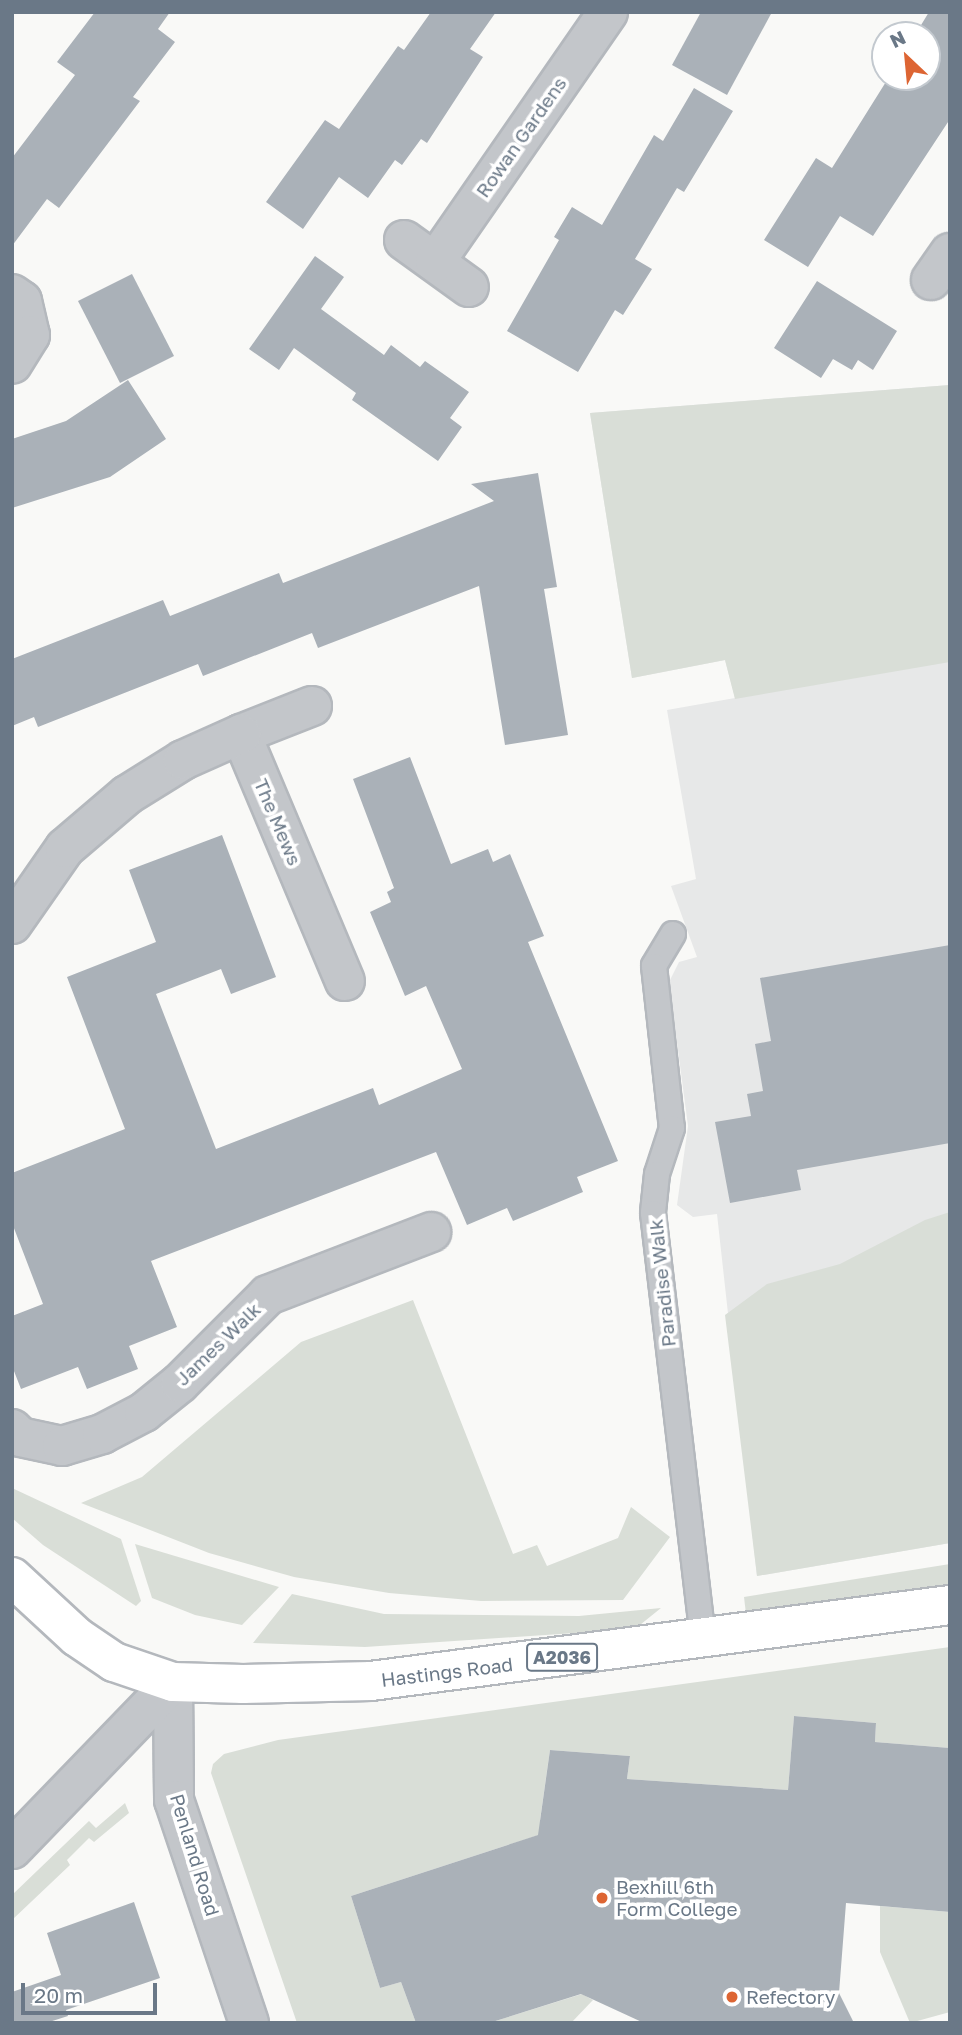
<!DOCTYPE html>
<html>
<head>
<meta charset="utf-8">
<style>
  body { margin:0 }
  #map { position:relative; width:962px; height:2035px; overflow:hidden; background:#f9f9f7; font-family:"Golos Text",sans-serif }
  div>[style] { position:absolute }
  .built>* { inset:0; background:#e7e8e8 }
  .green>* { inset:0; background:#d9ded7 }
  .building>* { inset:0; background:#aab1b8 }
  .roads { filter:drop-shadow(2px 0 #b4b8bd) drop-shadow(-2px 0 #b4b8bd) drop-shadow(0 2px #b4b8bd) drop-shadow(0 -2px #b4b8bd) }
  .lane>* { height:24px; margin:-12px; padding:0 12px; transform-origin:12px; border-radius:12px; background:#c3c6ca }
  .street>* { height:38px; margin:-19px; padding:0 19px; transform-origin:19px; border-radius:19px; background:#c3c6ca }
  .primary>* { height:38px; margin:-19px; padding:0 19px; transform-origin:19px; border-radius:19px; background:#fff }
  .dots>* { width:19px; height:19px; translate:-50% -50%; box-sizing:border-box; border:4px solid #fff; border-radius:50% }
  span { translate:-50% -50%; white-space:nowrap; text-align:center; line-height:1.15; -webkit-text-stroke:7px #fff; paint-order:stroke }
  .shield-label span { padding:2px 5px; background:#fff; border:2px solid; border-radius:5px; -webkit-text-stroke-width:0 }
  .shield-label { font-size:18px; color:#6a7887; font-weight:700 }
  .street-label { font-size:19px; color:#6a7887 }
  .poi-label { font-size:19px; color:#6a7887 }
  .left { translate:0 -50%; text-align:left }
  .frame { position:absolute; inset:0; border:14px solid #6a7887; pointer-events:none }
  .north { position:absolute; left:871px; top:21px; width:70px; height:70px; box-sizing:border-box; background:#fff; border:2px solid #c3c9cf; border-radius:50%; rotate:334deg; font-size:19px; font-weight:700; line-height:28px; text-align:center; color:#6a7887 }
  .north::after { content:''; display:block; margin:auto; width:24px; height:32px; background:#dd6533; clip-path:polygon(50% 0,100% 100%,50% 72%,0 100%) }
  .scale { position:absolute; left:21px; top:1983px; width:136px; height:32px; box-sizing:border-box; border:4px solid #6a7887; border-top:0; padding-left:9px; font-size:21px; line-height:24px; white-space:nowrap; color:#6a7887; -webkit-text-stroke:5px #fff; paint-order:stroke }
</style>
</head>
<body>
<div id="map">
  <div class="built">
    <div style="clip-path:polygon(950px 385px,950px 1543px,757px 1576px,717px 1214px,693px 1217px,677px 1205px,688px 1126px,669px 982px,679px 962px,697px 957px,671px 886px,696px 879px,667px 710px,735px 698px,725px 660px,632px 678px,590px 413px)"></div>
  </div>
  <div class="green">
    <div style="clip-path:polygon(950px 385px,950px 662px,735px 699px,725px 660px,632px 678px,590px 413px)"></div>
    <div style="clip-path:polygon(950px 1212px,950px 1543px,757px 1576px,725px 1315px,767px 1284px,840px 1264px,925px 1220px)"></div>
    <div style="clip-path:polygon(413px 1300px,513px 1554px,537px 1545px,547px 1566px,618px 1538px,631px 1507px,670px 1537px,623px 1600px,481px 1601px,389px 1593px,294px 1577px,209px 1553px,81px 1503px,142px 1477px,301px 1342px)"></div>
    <div style="clip-path:polygon(12px 1488px,121px 1539px,141px 1601px,136px 1606px,43px 1545px,12px 1518px)"></div>
    <div style="clip-path:polygon(135px 1544px,279px 1587px,242px 1625px,195px 1615px,152px 1598px)"></div>
    <div style="clip-path:polygon(950px 1564px,950px 1585px,746px 1614px,744px 1597px)"></div>
    <div style="clip-path:polygon(292px 1594px,384px 1614px,579px 1616px,661px 1608px,635px 1629px,365px 1647px,253px 1643px)"></div>
    <div style="clip-path:polygon(950px 1647px,950px 1748px,875px 1742px,876px 1723px,794px 1716px,788px 1790px,627px 1779px,630px 1756px,550px 1750px,540px 1820px,557px 1829px,351px 1896px,380px 1988px,401px 1982px,416px 2023px,297px 2023px,211px 1773px,213px 1764px,224px 1754px,278px 1740px)"></div>
    <div style="clip-path:polygon(125px 1803px,129px 1813px,94px 1842px,89px 1838px,67px 1860px,70px 1865px,12px 1920px,12px 1895px,89px 1821px,96px 1828px)"></div>
    <div style="clip-path:polygon(880px 1906px,950px 1912px,950px 2012px,910px 2023px,880px 1952px)"></div>
    <div style="clip-path:polygon(582px 1994px,593px 2000px,571px 2023px,489px 2023px)"></div>
  </div>
  <div class="building">
    <div style="clip-path:polygon(95px 12px,170px 12px,158px 29px,175px 42px,133px 97px,140px 101px,59px 208px,47px 199px,12px 246px,12px 158px,75px 75px,57px 62px)"></div>
    <div style="clip-path:polygon(431px 12px,496px 12px,470px 49px,483px 57px,427px 143px,421px 139px,402px 165px,395px 160px,368px 198px,339px 177px,303px 229px,266px 202px,325px 120px,339px 129px,398px 46px,404px 50px)"></div>
    <div style="clip-path:polygon(701px 12px,772px 12px,727px 95px,672px 65px)"></div>
    <div style="clip-path:polygon(929px 12px,950px 12px,950px 119px,873px 236px,840px 216px,808px 267px,764px 240px,816px 158px,832px 168px,889px 77px,927px 77px,927px 35px,915px 35px)"></div>
    <div style="clip-path:polygon(694px 88px,733px 111px,684px 192px,677px 188px,635px 259px,652px 269px,623px 315px,615px 310px,578px 372px,507px 331px,559px 240px,554px 237px,572px 207px,602px 225px,654px 135px,663px 141px)"></div>
    <div style="clip-path:polygon(315px 256px,344px 277px,321px 309px,384px 355px,391px 345px,420px 367px,425px 361px,469px 392px,450px 418px,462px 427px,438px 461px,352px 400px,356px 393px,294px 348px,279px 370px,249px 349px)"></div>
    <div style="clip-path:polygon(132px 274px,174px 356px,120px 383px,78px 301px)"></div>
    <div style="clip-path:polygon(817px 281px,897px 331px,873px 370px,858px 360px,852px 370px,833px 359px,821px 378px,774px 348px)"></div>
    <div style="clip-path:polygon(128px 380px,166px 439px,110px 477px,12px 508px,12px 439px,66px 421px)"></div>
    <div style="clip-path:polygon(538px 473px,557px 587px,544px 589px,568px 735px,505px 745px,479px 586px,318px 648px,312px 633px,203px 676px,198px 664px,38px 727px,34px 717px,12px 726px,12px 659px,163px 600px,170px 616px,279px 573px,283px 583px,494px 501px,471px 484px)"></div>
    <div style="clip-path:polygon(410px 757px,451px 864px,488px 849px,493px 862px,510px 854px,544px 936px,528px 942px,618px 1161px,577px 1177px,583px 1192px,513px 1221px,507px 1208px,467px 1225px,436px 1152px,151px 1261px,177px 1327px,129px 1346px,138px 1369px,87px 1389px,78px 1367px,21px 1389px,12px 1366px,12px 1316px,43px 1304px,12px 1223px,12px 1173px,125px 1129px,67px 977px,156px 942px,129px 870px,222px 835px,276px 977px,231px 994px,221px 969px,156px 994px,216px 1149px,373px 1088px,379px 1105px,462px 1069px,426px 986px,405px 996px,370px 912px,391px 902px,387px 892px,394px 888px,353px 779px)"></div>
    <div style="clip-path:polygon(950px 945px,950px 1143px,797px 1170px,801px 1190px,730px 1203px,715px 1122px,751px 1116px,747px 1094px,763px 1091px,755px 1044px,771px 1041px,760px 978px)"></div>
    <div style="clip-path:polygon(794px 1716px,876px 1723px,875px 1742px,950px 1748px,950px 1912px,846px 1903px,839px 1993px,854px 2023px,644px 2023px,581px 1994px,489px 2023px,416px 2023px,401px 1982px,380px 1988px,351px 1896px,538px 1835px,550px 1750px,630px 1756px,627px 1779px,788px 1790px)"></div>
    <div style="clip-path:polygon(134px 1902px,160px 1978px,66px 2010px,68px 2016px,46px 2023px,12px 2023px,12px 1992px,61px 1975px,47px 1933px)"></div>
  </div>
  <div class="roads">
    <div class="lane">
      <div style="left:673px;top:934px;width:37px;rotate:121deg"></div>
      <div style="left:654px;top:966px;width:163px;rotate:83.7deg"></div>
      <div style="left:672px;top:1128px;width:48px;rotate:108.1deg"></div>
      <div style="left:657px;top:1174px;width:39px;rotate:96deg"></div>
      <div style="left:653px;top:1213px;width:429px;rotate:83.3deg"></div>
    </div>
    <div class="street">
      <div style="left:404px;top:240px;width:80px;rotate:35.9deg"></div>
      <div style="left:435px;top:262px;width:304px;rotate:-55.3deg"></div>
      <div style="left:931px;top:280px;width:33px;rotate:-55deg"></div>
      <div style="left:12px;top:294px;width:12px;rotate:35deg"></div>
      <div style="left:22px;top:301px;width:35px;rotate:77deg"></div>
      <div style="left:30px;top:335px;width:34px;rotate:122deg"></div>
      <div style="left:312px;top:706px;width:76px;rotate:158.5deg"></div>
      <div style="left:241px;top:734px;width:268px;rotate:67.2deg"></div>
      <div style="left:12px;top:924px;width:93px;rotate:-55.1deg"></div>
      <div style="left:65px;top:848px;width:82px;rotate:-40.5deg"></div>
      <div style="left:127px;top:795px;width:66px;rotate:-32deg"></div>
      <div style="left:183px;top:760px;width:64px;rotate:-24.1deg"></div>
      <div style="left:12px;top:1429px;width:11px;rotate:45deg"></div>
      <div style="left:20px;top:1437px;width:43px;rotate:12.1deg"></div>
      <div style="left:62px;top:1446px;width:42px;rotate:-16.7deg"></div>
      <div style="left:102px;top:1434px;width:47px;rotate:-27.6deg"></div>
      <div style="left:144px;top:1412px;width:46px;rotate:-38.9deg"></div>
      <div style="left:180px;top:1383px;width:124px;rotate:-45deg"></div>
      <div style="left:268px;top:1295px;width:175px;rotate:-21.1deg"></div>
      <div style="left:173px;top:1682px;width:118px;rotate:89.5deg"></div>
      <div style="left:174px;top:1800px;width:235px;rotate:71.4deg"></div>
      <div style="left:12px;top:1849px;width:232px;rotate:-46deg"></div>
    </div>
    <div class="primary">
      <div style="left:12px;top:1577px;width:88px;rotate:42.7deg"></div>
      <div style="left:77px;top:1637px;width:45px;rotate:34deg"></div>
      <div style="left:114px;top:1662px;width:62px;rotate:18.7deg"></div>
      <div style="left:173px;top:1682px;width:70px;rotate:1.6deg"></div>
      <div style="left:243px;top:1684px;width:128px;rotate:-1.3deg"></div>
      <div style="left:371px;top:1681px;width:584px;rotate:-7.48deg"></div>
    </div>
  </div>
  <div class="dots">
    <div style="left:602px;top:1898px;background:#dd6533"></div>
    <div style="left:732px;top:1997px;background:#dd6533"></div>
  </div>
  <div class="shield-label">
    <span style="left:562px;top:1657px">A2036</span>
  </div>
  <div class="street-label">
    <span style="left:521px;top:137px;rotate:-55deg">Rowan Gardens</span>
    <span style="left:278px;top:822px;rotate:67deg">The Mews</span>
    <span style="left:662px;top:1283px;rotate:-96deg">Paradise Walk</span>
    <span style="left:218px;top:1344px;rotate:-44deg">James Walk</span>
    <span style="left:447px;top:1672px;rotate:-7deg">Hastings Road</span>
    <span style="left:195px;top:1855px;rotate:73deg">Penland Road</span>
  </div>
  <div class="poi-label">
    <span class="left" style="left:616px;top:1898px">Bexhill 6th<br>Form College</span>
    <span class="left" style="left:746px;top:1997px">Refectory</span>
  </div>
  <div class="frame"></div>
  <div class="north">N</div>
  <div class="scale">20 m</div>
</div>
</body>
</html>
